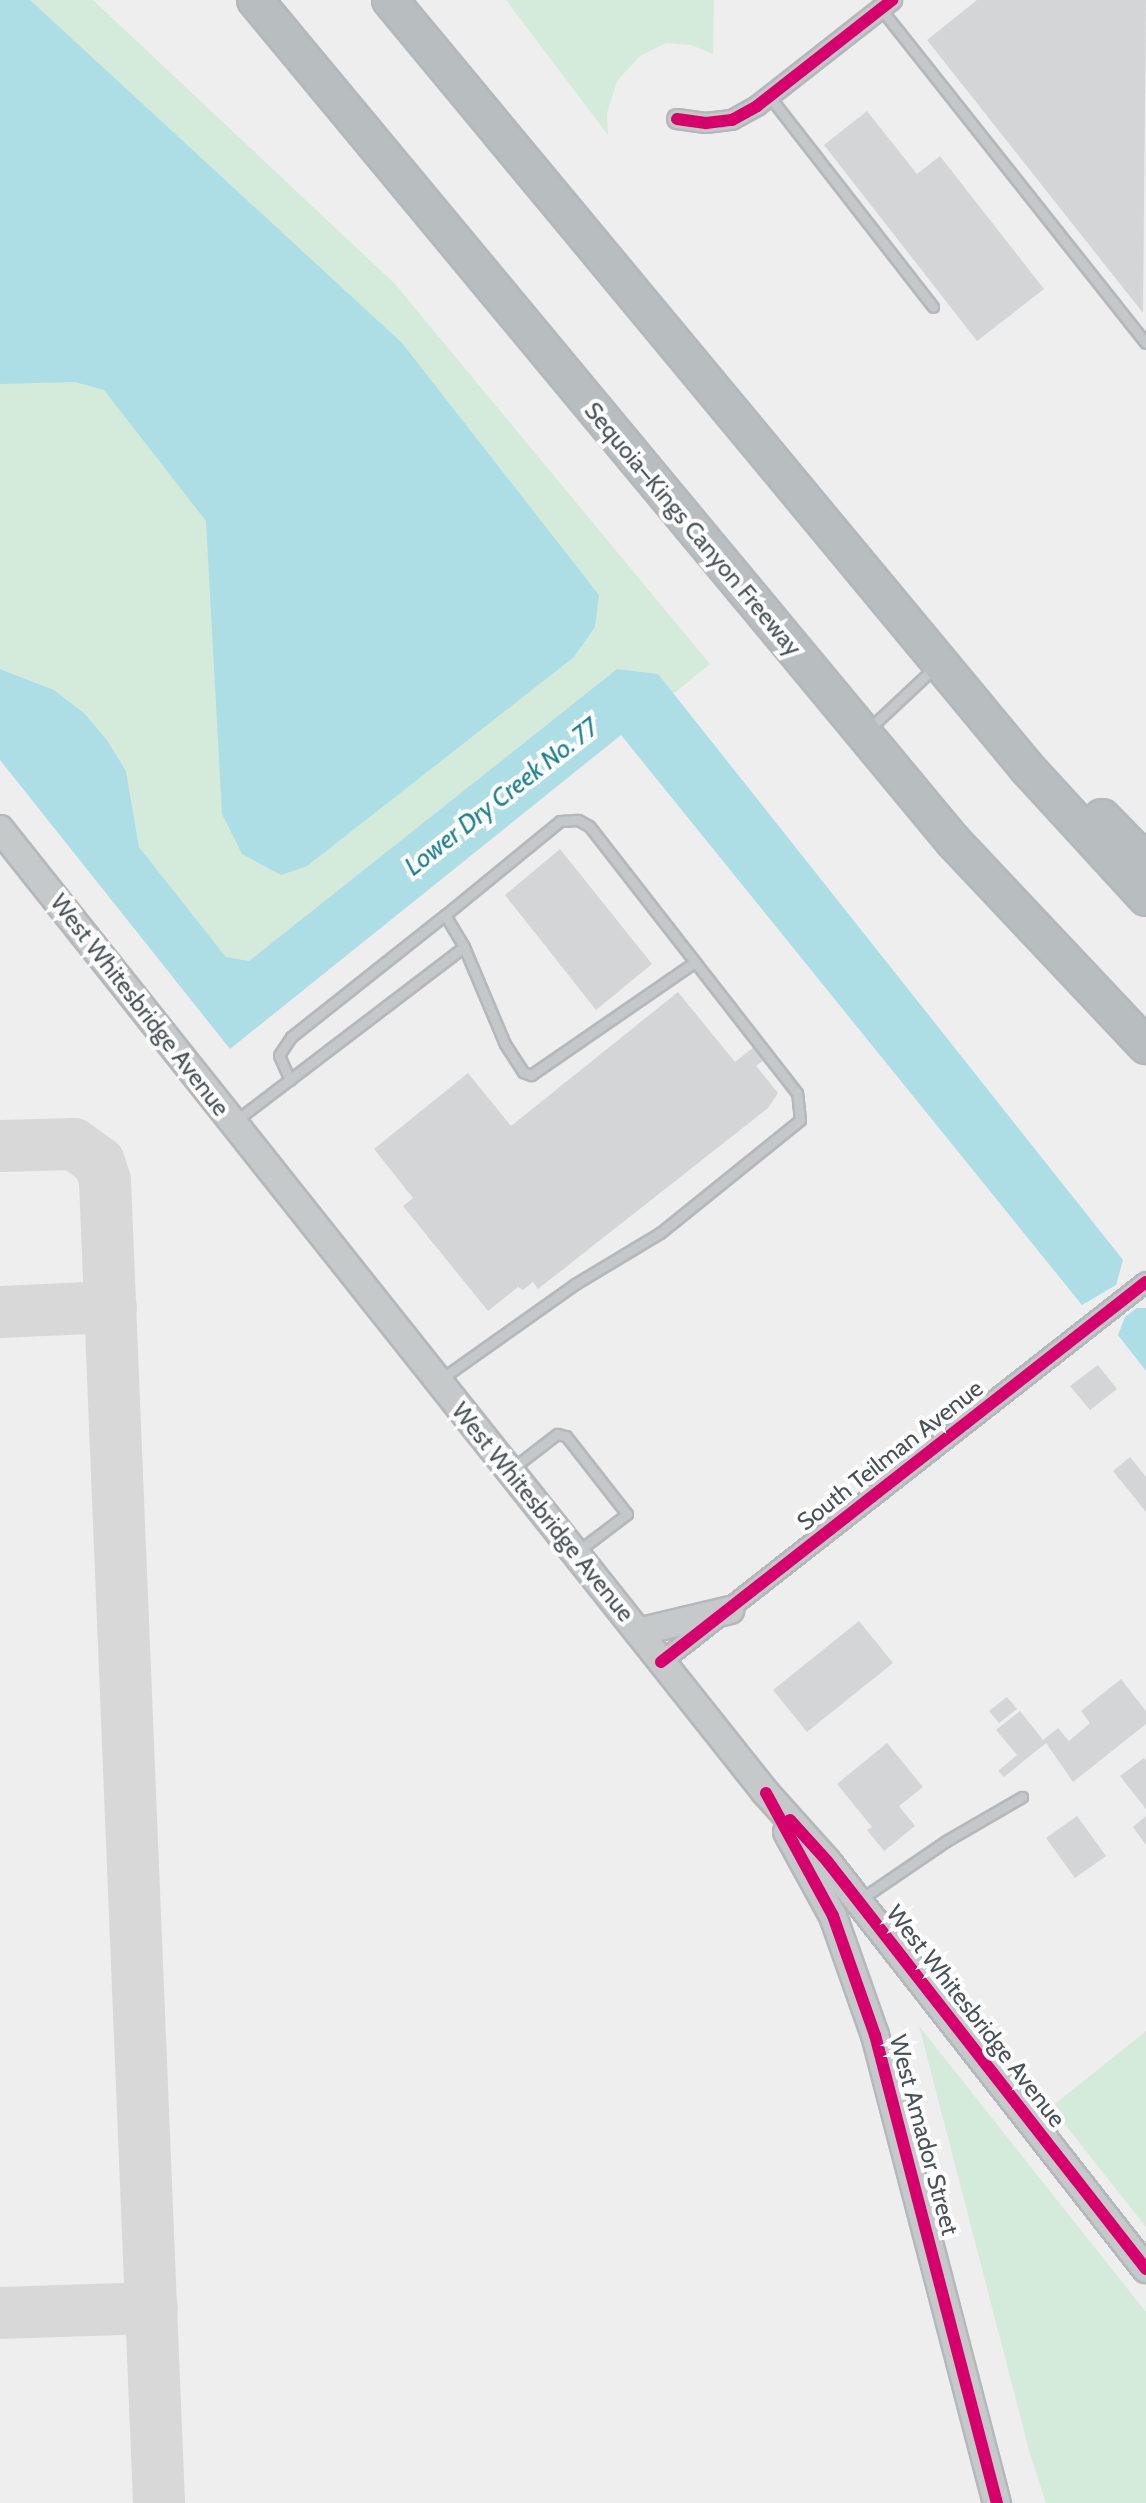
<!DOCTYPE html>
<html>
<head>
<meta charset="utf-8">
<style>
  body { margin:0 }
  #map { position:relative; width:1146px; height:2503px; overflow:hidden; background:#eee; font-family:Cabin,sans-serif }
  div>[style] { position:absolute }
  .green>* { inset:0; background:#d4ebdb }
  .water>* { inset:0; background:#addde5 }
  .taxiway>* { height:52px; margin:-26px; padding:0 26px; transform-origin:26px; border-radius:26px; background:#d8d8d9 }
  .building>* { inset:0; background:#d4d5d6 }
  .roads { filter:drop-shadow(2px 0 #b4b8bc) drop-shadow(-2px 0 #b4b8bc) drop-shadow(0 2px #b4b8bc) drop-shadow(0 -2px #b4b8bc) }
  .lane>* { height:9px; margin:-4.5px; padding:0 4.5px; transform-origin:4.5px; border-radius:4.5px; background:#c5c8c9 }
  .street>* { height:18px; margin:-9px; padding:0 9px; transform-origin:9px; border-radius:9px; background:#c5c8c9 }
  .secondary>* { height:26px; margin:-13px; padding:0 13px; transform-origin:13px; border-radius:13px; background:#c5c9ca }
  .highway>* { height:34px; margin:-17px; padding:0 17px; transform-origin:17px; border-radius:17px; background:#b8bdc0 }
  .cycleway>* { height:12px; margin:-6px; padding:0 6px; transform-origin:6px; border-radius:6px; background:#d6006c }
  span { translate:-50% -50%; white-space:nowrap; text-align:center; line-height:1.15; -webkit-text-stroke:8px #fff; paint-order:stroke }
  .street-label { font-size:24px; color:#475157 }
  .water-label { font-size:26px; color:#1b808e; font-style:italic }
</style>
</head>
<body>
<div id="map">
  <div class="green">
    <div style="clip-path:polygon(0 0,93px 0,395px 284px,710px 664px,673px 694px,658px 675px,617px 669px,249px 961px,226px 957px,139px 847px,126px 771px,107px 740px,84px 713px,54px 690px,0 669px)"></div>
    <div style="clip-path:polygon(506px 0,714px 0,713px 54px,691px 45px,666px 43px,640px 56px,617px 81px,607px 113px,608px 135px)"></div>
    <div style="clip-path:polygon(919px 2026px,1146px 2312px,1146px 2503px,1046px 2503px,1030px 2454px)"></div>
    <div style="clip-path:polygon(1146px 2031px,1146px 2227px,1051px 2107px)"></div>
  </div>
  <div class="water">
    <div style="clip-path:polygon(0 0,30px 0,402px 343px,599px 595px,595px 627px,574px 657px,307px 866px,281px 875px,242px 854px,222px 814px,206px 521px,104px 390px,75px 382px,0 384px)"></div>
    <div style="clip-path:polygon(0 669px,54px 690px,84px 713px,107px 740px,126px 771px,139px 847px,226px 957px,249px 961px,617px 669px,658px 674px,1123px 1260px,1116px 1285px,1082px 1305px,621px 735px,230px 1049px,0 760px)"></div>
    <div style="clip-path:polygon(1137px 1308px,1146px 1308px,1146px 1371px,1118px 1335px,1125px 1317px)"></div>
  </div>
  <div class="taxiway">
    <div style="left:0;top:1146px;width:74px;rotate:-1.5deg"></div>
    <div style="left:74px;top:1144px;width:31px;rotate:36deg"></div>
    <div style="left:99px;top:1162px;width:20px;rotate:72deg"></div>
    <div style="left:105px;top:1181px;width:1323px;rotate:87.66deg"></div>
    <div style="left:0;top:1312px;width:111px;rotate:-2.6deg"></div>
    <div style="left:0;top:2313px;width:152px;rotate:-1.9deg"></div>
  </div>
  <div class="building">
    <div style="clip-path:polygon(977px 0,1146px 0,1143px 313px,927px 40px)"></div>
    <div style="clip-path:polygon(867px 111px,917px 174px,940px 156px,1044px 289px,977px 341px,824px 145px)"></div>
    <div style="clip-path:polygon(560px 849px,652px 964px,596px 1010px,505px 895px)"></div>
    <div style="clip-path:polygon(678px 992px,735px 1062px,754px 1047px,764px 1060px,756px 1066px,778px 1093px,768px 1108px,538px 1289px,533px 1282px,523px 1290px,518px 1287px,488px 1311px,403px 1206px,413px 1198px,374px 1149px,468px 1073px,511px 1126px)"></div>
    <div style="clip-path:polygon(1098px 1365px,1117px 1389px,1090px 1410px,1070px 1386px)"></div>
    <div style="clip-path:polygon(1130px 1457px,1146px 1477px,1146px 1512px,1113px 1471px)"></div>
    <div style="clip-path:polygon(859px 1621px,893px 1663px,807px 1732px,773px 1690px)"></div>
    <div style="clip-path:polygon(1121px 1679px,1146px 1711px,1146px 1724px,1073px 1782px,1046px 1743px,1004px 1777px,998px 1771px,1017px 1755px,996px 1730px,1020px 1711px,1043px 1740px,1058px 1728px,1069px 1741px,1090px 1723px,1081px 1711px)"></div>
    <div style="clip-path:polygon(1007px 1697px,1017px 1709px,999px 1723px,989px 1711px)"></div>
    <div style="clip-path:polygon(887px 1743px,923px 1787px,899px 1806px,915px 1826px,884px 1851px,867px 1830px,872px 1827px,837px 1784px)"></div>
    <div style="clip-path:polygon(1144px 1758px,1146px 1760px,1146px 1809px,1120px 1776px)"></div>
    <div style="clip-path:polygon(1077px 1816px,1106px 1856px,1075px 1878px,1046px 1838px)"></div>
    <div style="clip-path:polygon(1146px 1816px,1146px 1845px,1133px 1827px)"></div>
  </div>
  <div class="roads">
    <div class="lane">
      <div style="left:881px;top:9px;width:426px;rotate:51.6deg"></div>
      <div style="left:769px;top:96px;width:267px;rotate:52.1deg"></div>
      <div style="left:869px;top:729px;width:89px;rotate:-43.2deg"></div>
      <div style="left:290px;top:1080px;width:27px;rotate:-114deg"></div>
      <div style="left:279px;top:1055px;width:22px;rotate:-56deg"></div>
      <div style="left:291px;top:1037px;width:196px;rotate:-38.4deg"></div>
      <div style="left:234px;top:1122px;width:289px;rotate:-37.3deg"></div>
      <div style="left:441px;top:1379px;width:164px;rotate:-35.3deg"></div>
      <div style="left:575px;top:1284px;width:99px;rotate:-31deg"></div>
      <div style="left:660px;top:1233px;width:180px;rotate:-38.9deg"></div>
      <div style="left:800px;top:1120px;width:27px;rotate:-96deg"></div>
      <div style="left:797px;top:1093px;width:338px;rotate:-127.9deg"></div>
      <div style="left:589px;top:826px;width:13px;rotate:-151deg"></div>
      <div style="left:578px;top:820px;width:18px;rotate:177deg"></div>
      <div style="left:560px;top:821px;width:149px;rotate:140.7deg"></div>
      <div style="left:445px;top:915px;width:37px;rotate:59deg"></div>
      <div style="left:464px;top:947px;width:105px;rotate:67.1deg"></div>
      <div style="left:505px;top:1044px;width:33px;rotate:57deg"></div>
      <div style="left:523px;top:1072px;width:9px;rotate:21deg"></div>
      <div style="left:531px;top:1075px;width:199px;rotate:-34.6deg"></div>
      <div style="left:513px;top:1468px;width:56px;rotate:-37.7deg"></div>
      <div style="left:557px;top:1434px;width:9px;rotate:13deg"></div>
      <div style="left:566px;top:1436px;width:99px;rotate:52deg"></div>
      <div style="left:627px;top:1514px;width:61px;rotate:142.9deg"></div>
      <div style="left:861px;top:1899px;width:103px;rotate:-34.3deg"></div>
      <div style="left:946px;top:1841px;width:88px;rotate:-30.1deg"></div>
    </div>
    <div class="street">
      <div style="left:677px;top:119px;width:29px;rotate:8deg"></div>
      <div style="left:706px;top:123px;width:26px;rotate:-7deg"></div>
      <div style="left:732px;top:120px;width:29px;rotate:-29deg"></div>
      <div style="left:757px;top:106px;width:172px;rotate:-38.1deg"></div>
      <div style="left:661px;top:1662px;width:616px;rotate:-38.08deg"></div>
    </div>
    <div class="secondary">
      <div style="left:0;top:829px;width:1231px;rotate:51.53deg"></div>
      <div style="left:766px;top:1793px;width:91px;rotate:48.1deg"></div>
      <div style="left:827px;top:1861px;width:518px;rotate:51.98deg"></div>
      <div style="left:638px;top:1632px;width:95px;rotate:-13.4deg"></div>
      <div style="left:787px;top:1832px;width:96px;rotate:61.3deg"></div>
      <div style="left:833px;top:1916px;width:126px;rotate:70.6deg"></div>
      <div style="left:875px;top:2035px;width:484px;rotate:75.4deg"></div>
    </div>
    <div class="highway">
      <div style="left:255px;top:0;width:1093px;rotate:50.31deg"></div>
      <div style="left:953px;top:841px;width:282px;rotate:46.7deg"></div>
      <div style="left:390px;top:0;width:999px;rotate:50.32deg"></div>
      <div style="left:1028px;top:769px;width:175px;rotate:47.5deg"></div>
      <div style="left:1102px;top:817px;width:63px;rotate:45.6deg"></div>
    </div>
  </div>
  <div class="cycleway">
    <div style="left:677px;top:119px;width:29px;rotate:8deg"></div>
    <div style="left:706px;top:123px;width:26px;rotate:-7deg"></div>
    <div style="left:732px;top:120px;width:29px;rotate:-29deg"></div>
    <div style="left:757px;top:106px;width:172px;rotate:-38.1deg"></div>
    <div style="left:661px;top:1662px;width:616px;rotate:-38.08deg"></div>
    <div style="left:766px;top:1793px;width:140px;rotate:61.4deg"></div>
    <div style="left:833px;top:1916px;width:126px;rotate:70.6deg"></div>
    <div style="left:875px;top:2035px;width:484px;rotate:75.4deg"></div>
    <div style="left:790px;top:1820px;width:55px;rotate:47.9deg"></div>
    <div style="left:827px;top:1861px;width:518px;rotate:51.98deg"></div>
  </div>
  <div class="street-label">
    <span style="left:693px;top:529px;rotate:50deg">Sequoia–Kings Canyon Freeway</span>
    <span style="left:140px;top:1005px;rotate:52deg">West Whitesbridge Avenue</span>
    <span style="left:890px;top:1455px;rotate:-38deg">South Teilman Avenue</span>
    <span style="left:543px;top:1512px;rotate:51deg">West Whitesbridge Avenue</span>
    <span style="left:976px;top:2016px;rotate:52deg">West Whitesbridge Avenue</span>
    <span style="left:924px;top:2135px;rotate:75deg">West Amador Street</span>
  </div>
  <div class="water-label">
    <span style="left:502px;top:797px;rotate:-38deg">Lower Dry Creek No. 77</span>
  </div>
</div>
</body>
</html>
